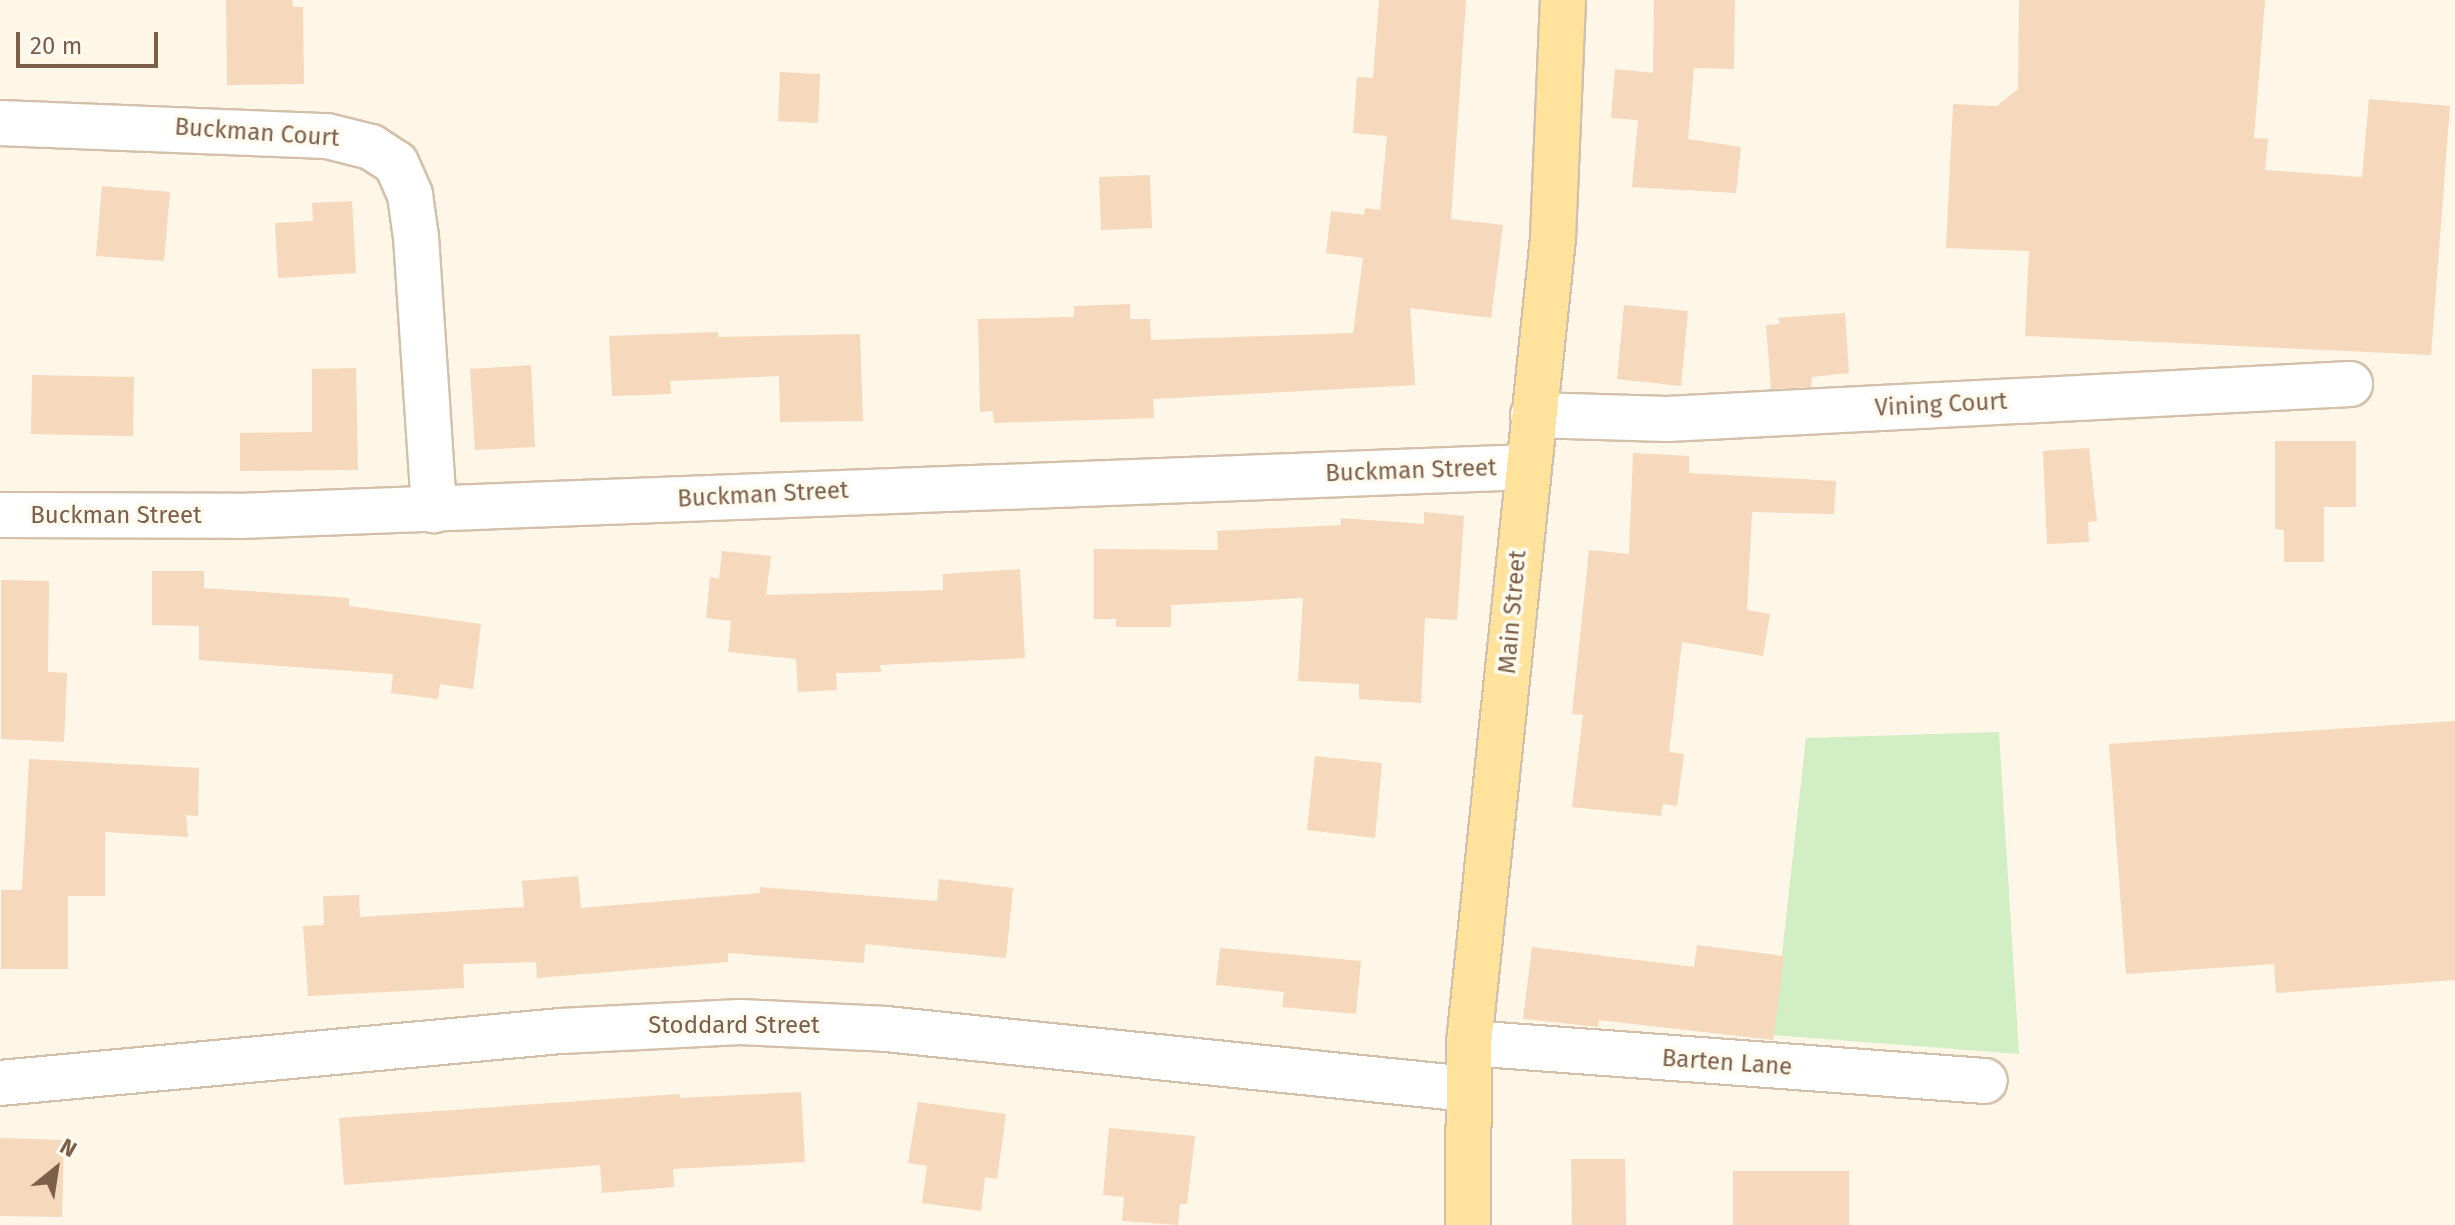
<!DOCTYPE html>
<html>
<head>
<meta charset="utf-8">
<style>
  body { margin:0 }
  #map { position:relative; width:2455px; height:1225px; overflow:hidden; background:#fef7e7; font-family:"Fira Sans",sans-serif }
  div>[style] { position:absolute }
  .green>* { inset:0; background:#d1eec4 }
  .building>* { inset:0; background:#f6d8bc }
  .roads { filter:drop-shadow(2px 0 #d2c0ab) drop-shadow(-2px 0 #d2c0ab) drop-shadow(0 2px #d2c0ab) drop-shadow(0 -2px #d2c0ab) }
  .street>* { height:44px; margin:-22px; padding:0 22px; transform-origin:22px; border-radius:22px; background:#fff }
  .primary>* { height:44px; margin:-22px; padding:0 22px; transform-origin:22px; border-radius:22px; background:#ffe39d }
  span { translate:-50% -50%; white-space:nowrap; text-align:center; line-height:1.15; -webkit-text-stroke:7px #fffaef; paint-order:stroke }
  .street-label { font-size:24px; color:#7b5f49 }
  .north { position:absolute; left:16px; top:1129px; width:80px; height:80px; -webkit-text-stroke:6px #fffaef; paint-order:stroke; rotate:30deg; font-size:22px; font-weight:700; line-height:32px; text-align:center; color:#7b5f49 }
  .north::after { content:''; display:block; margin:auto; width:28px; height:36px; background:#7b5f49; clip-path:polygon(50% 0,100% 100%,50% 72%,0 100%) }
  .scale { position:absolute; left:16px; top:32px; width:142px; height:36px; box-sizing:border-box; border:4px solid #7b5f49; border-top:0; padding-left:10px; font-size:24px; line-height:28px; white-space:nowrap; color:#7b5f49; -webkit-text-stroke:6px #fffaef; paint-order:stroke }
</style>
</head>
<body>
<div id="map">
  <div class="green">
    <div style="clip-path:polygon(1999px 732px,2019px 1054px,1773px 1035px,1806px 738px)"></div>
  </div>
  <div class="building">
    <div style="clip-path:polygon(226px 0,292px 0,293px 7px,303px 7px,304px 84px,227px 85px)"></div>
    <div style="clip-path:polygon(1379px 0,1466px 0,1451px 219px,1503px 225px,1491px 318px,1410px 308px,1415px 385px,1153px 399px,1154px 418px,994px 423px,993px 411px,980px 412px,978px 319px,1074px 317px,1074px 306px,1130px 304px,1130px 319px,1150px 319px,1151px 340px,1353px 333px,1363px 258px,1326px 253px,1331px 211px,1364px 215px,1365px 208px,1380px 210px,1387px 136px,1353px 133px,1357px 77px,1373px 78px)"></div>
    <div style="clip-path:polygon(1654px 0,1735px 0,1734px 69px,1694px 68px,1688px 139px,1741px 147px,1736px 193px,1632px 187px,1638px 120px,1611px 118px,1615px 69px,1653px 73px)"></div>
    <div style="clip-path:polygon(2019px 0,2265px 0,2254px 138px,2268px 139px,2265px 170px,2362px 177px,2369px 99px,2450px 106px,2431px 355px,2025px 336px,2029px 251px,1946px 248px,1953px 104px,1997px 106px,2018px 89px)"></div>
    <div style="clip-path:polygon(780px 72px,820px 74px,818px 123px,778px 121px)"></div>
    <div style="clip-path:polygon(1150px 175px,1152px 228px,1101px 230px,1099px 177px)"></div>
    <div style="clip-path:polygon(102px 186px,170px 192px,164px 261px,96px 256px)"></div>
    <div style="clip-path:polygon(352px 201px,356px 273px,278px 278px,275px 223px,313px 221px,312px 203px)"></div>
    <div style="clip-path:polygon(1624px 305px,1688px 311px,1681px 386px,1617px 379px)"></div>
    <div style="clip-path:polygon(1845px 313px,1849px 373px,1812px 377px,1811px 387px,1771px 389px,1766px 325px,1780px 324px,1778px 318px)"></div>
    <div style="clip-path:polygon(718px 332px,718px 337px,860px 334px,863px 421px,780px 422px,779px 376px,670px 381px,671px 394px,612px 396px,609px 336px)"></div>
    <div style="clip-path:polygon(531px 365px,535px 447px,475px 450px,470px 369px)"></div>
    <div style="clip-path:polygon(356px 368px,358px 470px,240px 471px,240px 433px,312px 432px,312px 369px)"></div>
    <div style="clip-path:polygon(32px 375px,134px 377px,133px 436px,31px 434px)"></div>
    <div style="clip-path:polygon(2275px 441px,2356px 441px,2356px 507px,2324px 507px,2324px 562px,2284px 562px,2284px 530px,2275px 529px)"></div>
    <div style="clip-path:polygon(2089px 448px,2097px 521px,2088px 522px,2089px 542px,2047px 544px,2043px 451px)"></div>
    <div style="clip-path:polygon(1633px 453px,1689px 456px,1689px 473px,1836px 481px,1834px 514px,1752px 512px,1747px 610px,1770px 614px,1763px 656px,1682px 642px,1669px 752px,1684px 754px,1677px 806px,1663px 804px,1661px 816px,1572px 807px,1583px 715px,1572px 714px,1589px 550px,1629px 554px)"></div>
    <div style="clip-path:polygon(1424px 512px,1464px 516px,1457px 620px,1425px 618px,1421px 703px,1359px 699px,1359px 684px,1298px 681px,1303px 598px,1171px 605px,1171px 627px,1116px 627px,1116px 619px,1094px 619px,1094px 549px,1218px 550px,1217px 531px,1341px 525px,1341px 518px,1424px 524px)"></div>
    <div style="clip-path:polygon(722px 551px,771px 556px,766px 595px,943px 590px,943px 574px,1020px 569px,1025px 658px,880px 665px,881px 672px,836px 673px,837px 690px,798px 692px,796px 659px,728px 652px,731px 621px,706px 618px,710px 577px,719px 579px)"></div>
    <div style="clip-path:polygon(152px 571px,204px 571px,204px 588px,349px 598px,349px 606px,481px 624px,473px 689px,440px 684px,438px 699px,391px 693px,393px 674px,199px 660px,199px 626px,152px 625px)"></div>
    <div style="clip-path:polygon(1px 580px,49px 581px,48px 672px,67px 673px,64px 742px,1px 739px)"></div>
    <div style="clip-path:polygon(2455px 721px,2455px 980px,2276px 993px,2274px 964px,2126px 974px,2109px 744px)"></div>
    <div style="clip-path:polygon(1315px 756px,1382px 763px,1375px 838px,1307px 830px)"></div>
    <div style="clip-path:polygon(29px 759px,199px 768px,198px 816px,186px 815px,188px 837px,105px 832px,105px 896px,68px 896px,68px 969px,1px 969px,1px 890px,22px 890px)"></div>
    <div style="clip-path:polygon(578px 876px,581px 908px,760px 893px,760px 887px,937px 901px,939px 879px,1013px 888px,1006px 958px,865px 944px,864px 963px,728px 953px,728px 962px,537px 978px,536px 962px,463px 964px,464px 988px,308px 996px,303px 926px,324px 925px,323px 896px,359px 895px,360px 917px,524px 907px,522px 881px)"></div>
    <div style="clip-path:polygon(1697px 945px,1784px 956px,1773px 1040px,1599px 1020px,1598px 1027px,1523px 1019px,1532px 947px,1694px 967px)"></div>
    <div style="clip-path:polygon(1220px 948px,1361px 961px,1356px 1014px,1282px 1007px,1284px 992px,1216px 985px)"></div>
    <div style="clip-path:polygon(801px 1092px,805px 1162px,673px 1169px,674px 1187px,602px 1193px,600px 1165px,344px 1185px,339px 1118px,680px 1094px,680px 1098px)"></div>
    <div style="clip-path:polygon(918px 1102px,1006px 1114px,997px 1179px,985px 1177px,981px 1211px,922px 1203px,927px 1166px,908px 1163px)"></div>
    <div style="clip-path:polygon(1109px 1128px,1195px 1136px,1187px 1204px,1180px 1204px,1178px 1225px,1122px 1221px,1124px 1197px,1103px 1195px)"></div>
    <div style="clip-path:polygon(0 1138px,64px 1140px,62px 1217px,0 1216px)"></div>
    <div style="clip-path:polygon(1571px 1159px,1625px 1159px,1626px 1225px,1572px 1225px)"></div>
    <div style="clip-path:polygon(1733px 1171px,1849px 1171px,1849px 1225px,1733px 1225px)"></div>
  </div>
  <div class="roads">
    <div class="street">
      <div style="left:0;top:123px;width:327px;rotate:2.3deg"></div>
      <div style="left:327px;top:136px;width:45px;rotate:14deg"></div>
      <div style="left:371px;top:147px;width:30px;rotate:33deg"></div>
      <div style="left:396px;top:163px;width:35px;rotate:66deg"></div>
      <div style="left:410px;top:195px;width:42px;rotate:81.9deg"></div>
      <div style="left:416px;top:237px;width:274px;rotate:86.2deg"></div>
      <div style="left:1533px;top:415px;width:134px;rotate:1.7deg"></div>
      <div style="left:1667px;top:419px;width:684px;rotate:-2.93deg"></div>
      <div style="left:0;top:515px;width:239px;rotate:0.2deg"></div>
      <div style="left:239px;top:516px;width:1288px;rotate:-2.18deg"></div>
      <div style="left:1469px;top:1043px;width:517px;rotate:4.21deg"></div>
      <div style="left:0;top:1083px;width:563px;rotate:-5.3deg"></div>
      <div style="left:561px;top:1031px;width:179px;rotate:-2.9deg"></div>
      <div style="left:740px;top:1022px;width:146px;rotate:2.7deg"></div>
      <div style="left:886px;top:1029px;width:585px;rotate:5.89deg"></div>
    </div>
    <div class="primary">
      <div style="left:1468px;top:1225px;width:182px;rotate:-89.7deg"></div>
      <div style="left:1469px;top:1043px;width:809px;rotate:-84.04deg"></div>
      <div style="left:1553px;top:238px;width:238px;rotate:-87.6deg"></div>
    </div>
  </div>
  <div class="street-label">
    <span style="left:257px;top:133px;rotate:4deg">Buckman Court</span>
    <span style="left:1941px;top:405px;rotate:-3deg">Vining Court</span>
    <span style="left:1411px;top:471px;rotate:-2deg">Buckman Street</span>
    <span style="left:763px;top:495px;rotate:-3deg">Buckman Street</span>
    <span style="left:116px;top:516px">Buckman Street</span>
    <span style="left:1513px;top:612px;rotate:-85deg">Main Street</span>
    <span style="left:734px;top:1026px">Stoddard Street</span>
    <span style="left:1727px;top:1063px;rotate:4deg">Barten Lane</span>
  </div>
  <div class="north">N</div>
  <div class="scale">20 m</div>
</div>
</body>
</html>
